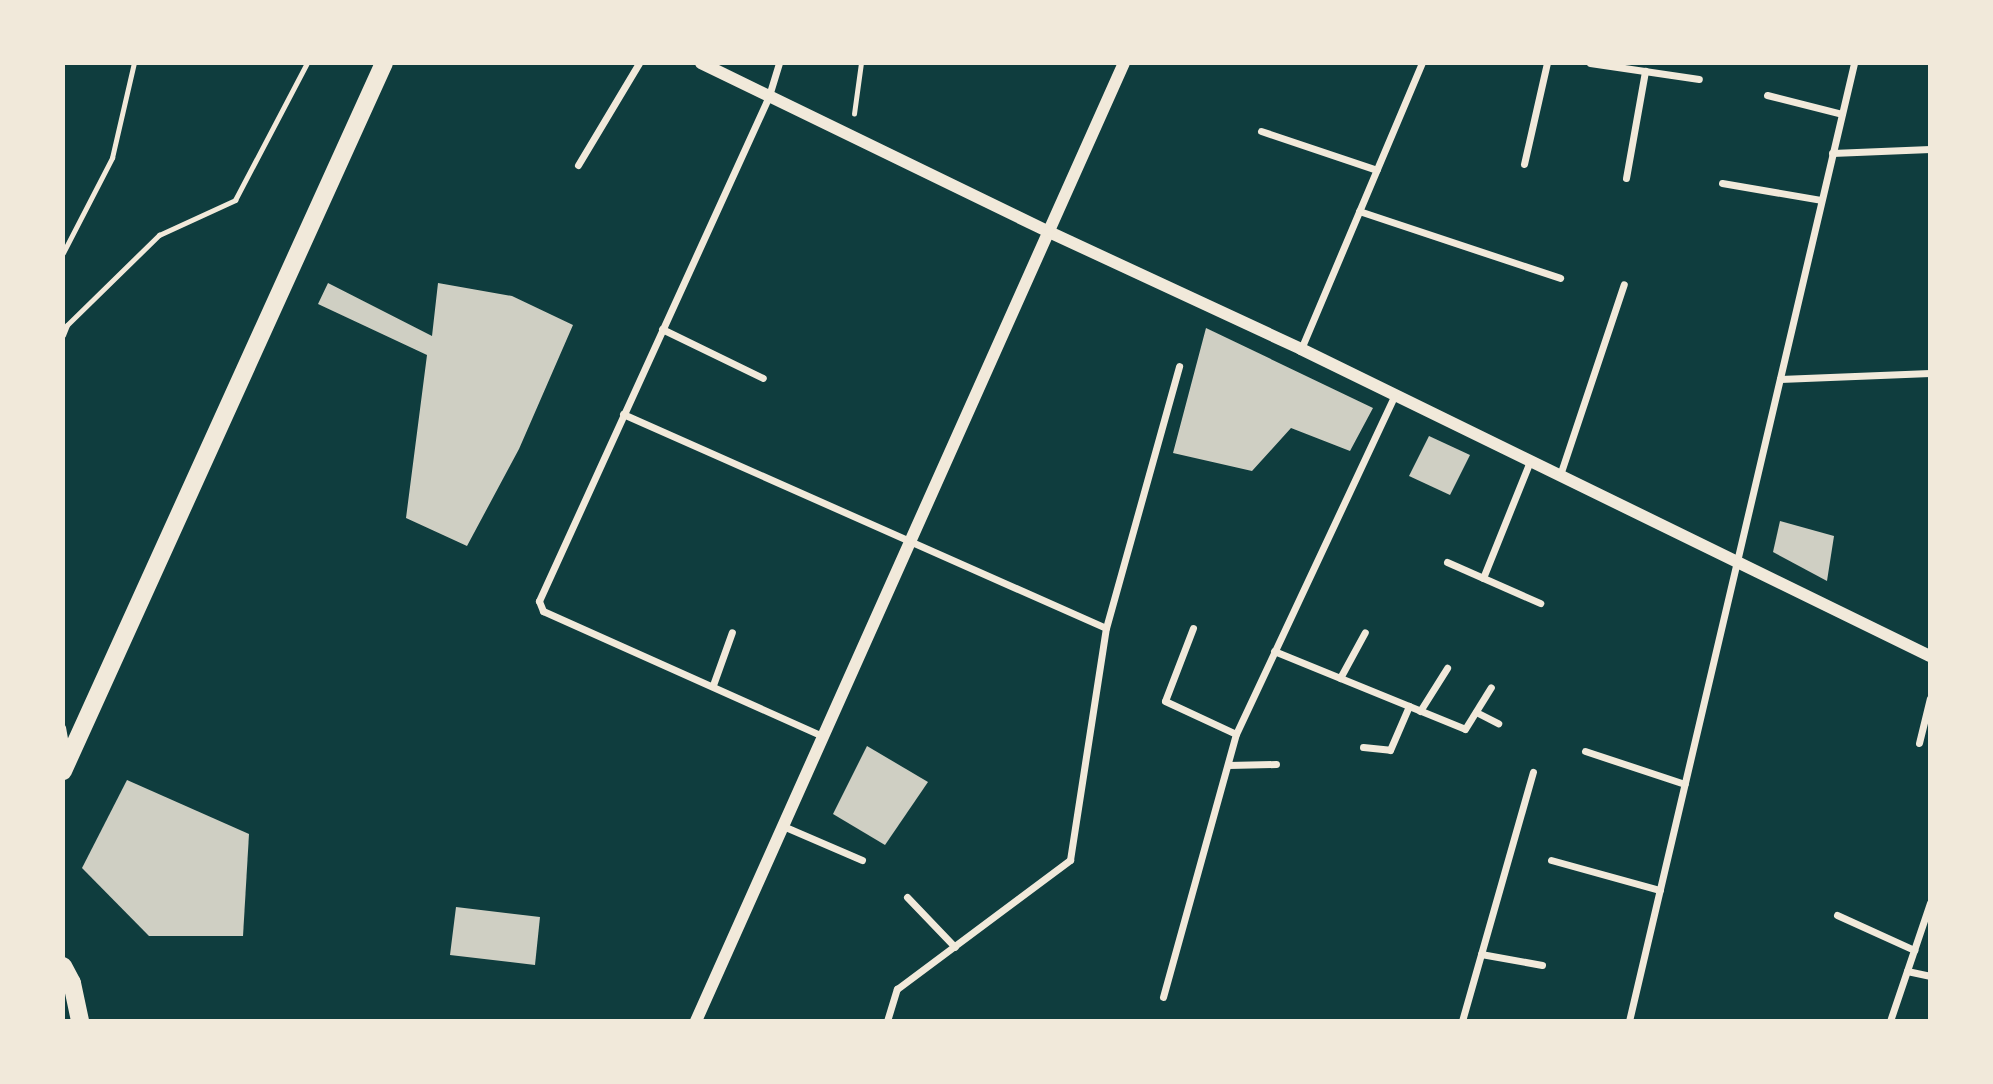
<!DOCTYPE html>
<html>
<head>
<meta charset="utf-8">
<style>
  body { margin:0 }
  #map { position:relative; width:1993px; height:1084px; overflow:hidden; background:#0f3d3e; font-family:"Nunito Sans",sans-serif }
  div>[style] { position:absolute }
  .building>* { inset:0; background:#cfcfc3 }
  .path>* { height:4.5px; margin:-2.25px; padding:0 2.25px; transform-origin:2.25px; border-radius:2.25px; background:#f1e9da }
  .service>* { height:5px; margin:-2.5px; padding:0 2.5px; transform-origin:2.5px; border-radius:2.5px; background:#f1e9da }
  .minor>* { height:7px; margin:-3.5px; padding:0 3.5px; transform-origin:3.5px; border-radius:3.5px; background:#f1e9da }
  .tertiary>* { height:12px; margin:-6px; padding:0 6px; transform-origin:6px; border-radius:6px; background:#f1e9da }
  .primary>* { height:18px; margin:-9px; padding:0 9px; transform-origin:9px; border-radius:9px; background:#f1e9da }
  span { translate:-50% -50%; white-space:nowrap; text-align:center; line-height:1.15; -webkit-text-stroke:7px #f1e9da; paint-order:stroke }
  .frame { position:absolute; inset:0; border:65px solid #f1e9da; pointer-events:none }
</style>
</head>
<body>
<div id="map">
  <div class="building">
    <div style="clip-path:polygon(328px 283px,432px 336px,438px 283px,512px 296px,573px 325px,519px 449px,467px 546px,406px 518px,427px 355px,318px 304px)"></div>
    <div style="clip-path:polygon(1206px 328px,1373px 408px,1350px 451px,1291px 428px,1252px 471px,1173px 453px)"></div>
    <div style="clip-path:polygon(1429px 436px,1470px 455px,1450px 495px,1409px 476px)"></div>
    <div style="clip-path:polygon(1780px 521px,1834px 536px,1827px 581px,1773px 552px)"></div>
    <div style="clip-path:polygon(867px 746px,928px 782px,885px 845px,833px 814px)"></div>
    <div style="clip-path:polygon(127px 780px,249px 834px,243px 936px,149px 936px,82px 868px)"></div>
    <div style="clip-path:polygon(456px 907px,540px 917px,535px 965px,450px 955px)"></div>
  </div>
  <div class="path">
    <div style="left:854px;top:114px;width:51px;rotate:-82.2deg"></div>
    <div style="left:63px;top:253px;width:107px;rotate:-62.7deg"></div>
    <div style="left:112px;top:158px;width:98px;rotate:-77deg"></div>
  </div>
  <div class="service">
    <div style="left:63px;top:335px;width:11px;rotate:-68deg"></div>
    <div style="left:67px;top:325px;width:129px;rotate:-44.4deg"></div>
    <div style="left:159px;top:235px;width:84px;rotate:-24.7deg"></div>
    <div style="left:235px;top:200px;width:155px;rotate:-62.3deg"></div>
    <div style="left:63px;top:727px;width:22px;rotate:80deg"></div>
  </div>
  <div class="minor">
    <div style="left:779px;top:63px;width:34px;rotate:107deg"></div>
    <div style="left:769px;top:96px;width:555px;rotate:114.49deg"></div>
    <div style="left:539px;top:601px;width:11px;rotate:68deg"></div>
    <div style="left:543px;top:611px;width:307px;rotate:24.1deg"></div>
    <div style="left:1590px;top:63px;width:110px;rotate:8.4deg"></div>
    <div style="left:1767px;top:95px;width:77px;rotate:14.2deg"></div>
    <div style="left:1261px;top:131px;width:122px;rotate:18.6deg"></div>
    <div style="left:1832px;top:153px;width:98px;rotate:-2.3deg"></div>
    <div style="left:1524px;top:164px;width:104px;rotate:-77.2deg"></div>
    <div style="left:578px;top:165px;width:119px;rotate:-59.1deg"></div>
    <div style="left:1626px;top:178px;width:109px;rotate:-79.9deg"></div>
    <div style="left:1722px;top:183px;width:100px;rotate:9.7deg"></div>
    <div style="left:1359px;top:211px;width:212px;rotate:18.4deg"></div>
    <div style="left:662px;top:329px;width:112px;rotate:25.9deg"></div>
    <div style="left:1301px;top:349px;width:311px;rotate:-67.1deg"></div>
    <div style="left:1780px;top:379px;width:150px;rotate:-2.3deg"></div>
    <div style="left:623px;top:414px;width:528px;rotate:23.9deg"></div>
    <div style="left:1560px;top:475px;width:201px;rotate:-71.5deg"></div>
    <div style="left:1447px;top:562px;width:102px;rotate:23.8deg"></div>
    <div style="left:1483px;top:578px;width:126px;rotate:-68.1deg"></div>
    <div style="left:1193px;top:628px;width:78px;rotate:111deg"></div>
    <div style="left:1165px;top:701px;width:78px;rotate:24.9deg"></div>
    <div style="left:1274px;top:651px;width:206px;rotate:22.2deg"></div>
    <div style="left:1465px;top:729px;width:49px;rotate:-58.2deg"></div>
    <div style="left:1340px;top:678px;width:52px;rotate:-61.5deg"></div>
    <div style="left:713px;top:685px;width:56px;rotate:-70.3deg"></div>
    <div style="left:1420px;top:711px;width:51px;rotate:-57.9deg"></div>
    <div style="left:1476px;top:712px;width:25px;rotate:27deg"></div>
    <div style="left:1919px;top:743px;width:46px;rotate:-76.3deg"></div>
    <div style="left:1363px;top:747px;width:27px;rotate:6deg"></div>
    <div style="left:1390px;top:750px;width:48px;rotate:-66.6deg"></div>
    <div style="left:1585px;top:751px;width:105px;rotate:18.3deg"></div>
    <div style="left:1228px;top:765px;width:48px;rotate:-1.2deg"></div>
    <div style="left:783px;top:826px;width:86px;rotate:23.3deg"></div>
    <div style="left:1551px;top:860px;width:113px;rotate:15.4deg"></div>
    <div style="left:907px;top:897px;width:69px;rotate:46.2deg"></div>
    <div style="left:1837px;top:915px;width:85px;rotate:24.4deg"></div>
    <div style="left:1481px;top:954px;width:62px;rotate:10.2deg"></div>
    <div style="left:1907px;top:971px;width:24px;rotate:12deg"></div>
    <div style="left:1163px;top:997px;width:273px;rotate:-74.5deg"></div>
    <div style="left:1236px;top:734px;width:374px;rotate:-64.9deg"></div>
    <div style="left:887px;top:1021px;width:34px;rotate:-73deg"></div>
    <div style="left:897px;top:989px;width:216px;rotate:-36.7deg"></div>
    <div style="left:1070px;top:860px;width:235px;rotate:-81.2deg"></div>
    <div style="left:1106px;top:628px;width:272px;rotate:-74.4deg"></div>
    <div style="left:1462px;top:1021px;width:259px;rotate:-74.1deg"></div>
    <div style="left:1629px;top:1021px;width:984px;rotate:-76.78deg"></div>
    <div style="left:1890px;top:1021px;width:125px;rotate:-71.3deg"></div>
  </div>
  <div class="tertiary">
    <div style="left:701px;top:63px;width:385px;rotate:25.9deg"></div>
    <div style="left:1047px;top:231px;width:280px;rotate:24.9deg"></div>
    <div style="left:1301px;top:349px;width:700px;rotate:26.02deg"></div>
    <div style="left:696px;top:1021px;width:1049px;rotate:-65.93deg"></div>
  </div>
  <div class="primary">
    <div style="left:63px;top:771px;width:777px;rotate:-65.61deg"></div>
    <div style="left:63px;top:966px;width:19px;rotate:62deg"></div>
    <div style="left:72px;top:983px;width:39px;rotate:78deg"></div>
  </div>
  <div class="frame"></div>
</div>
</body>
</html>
